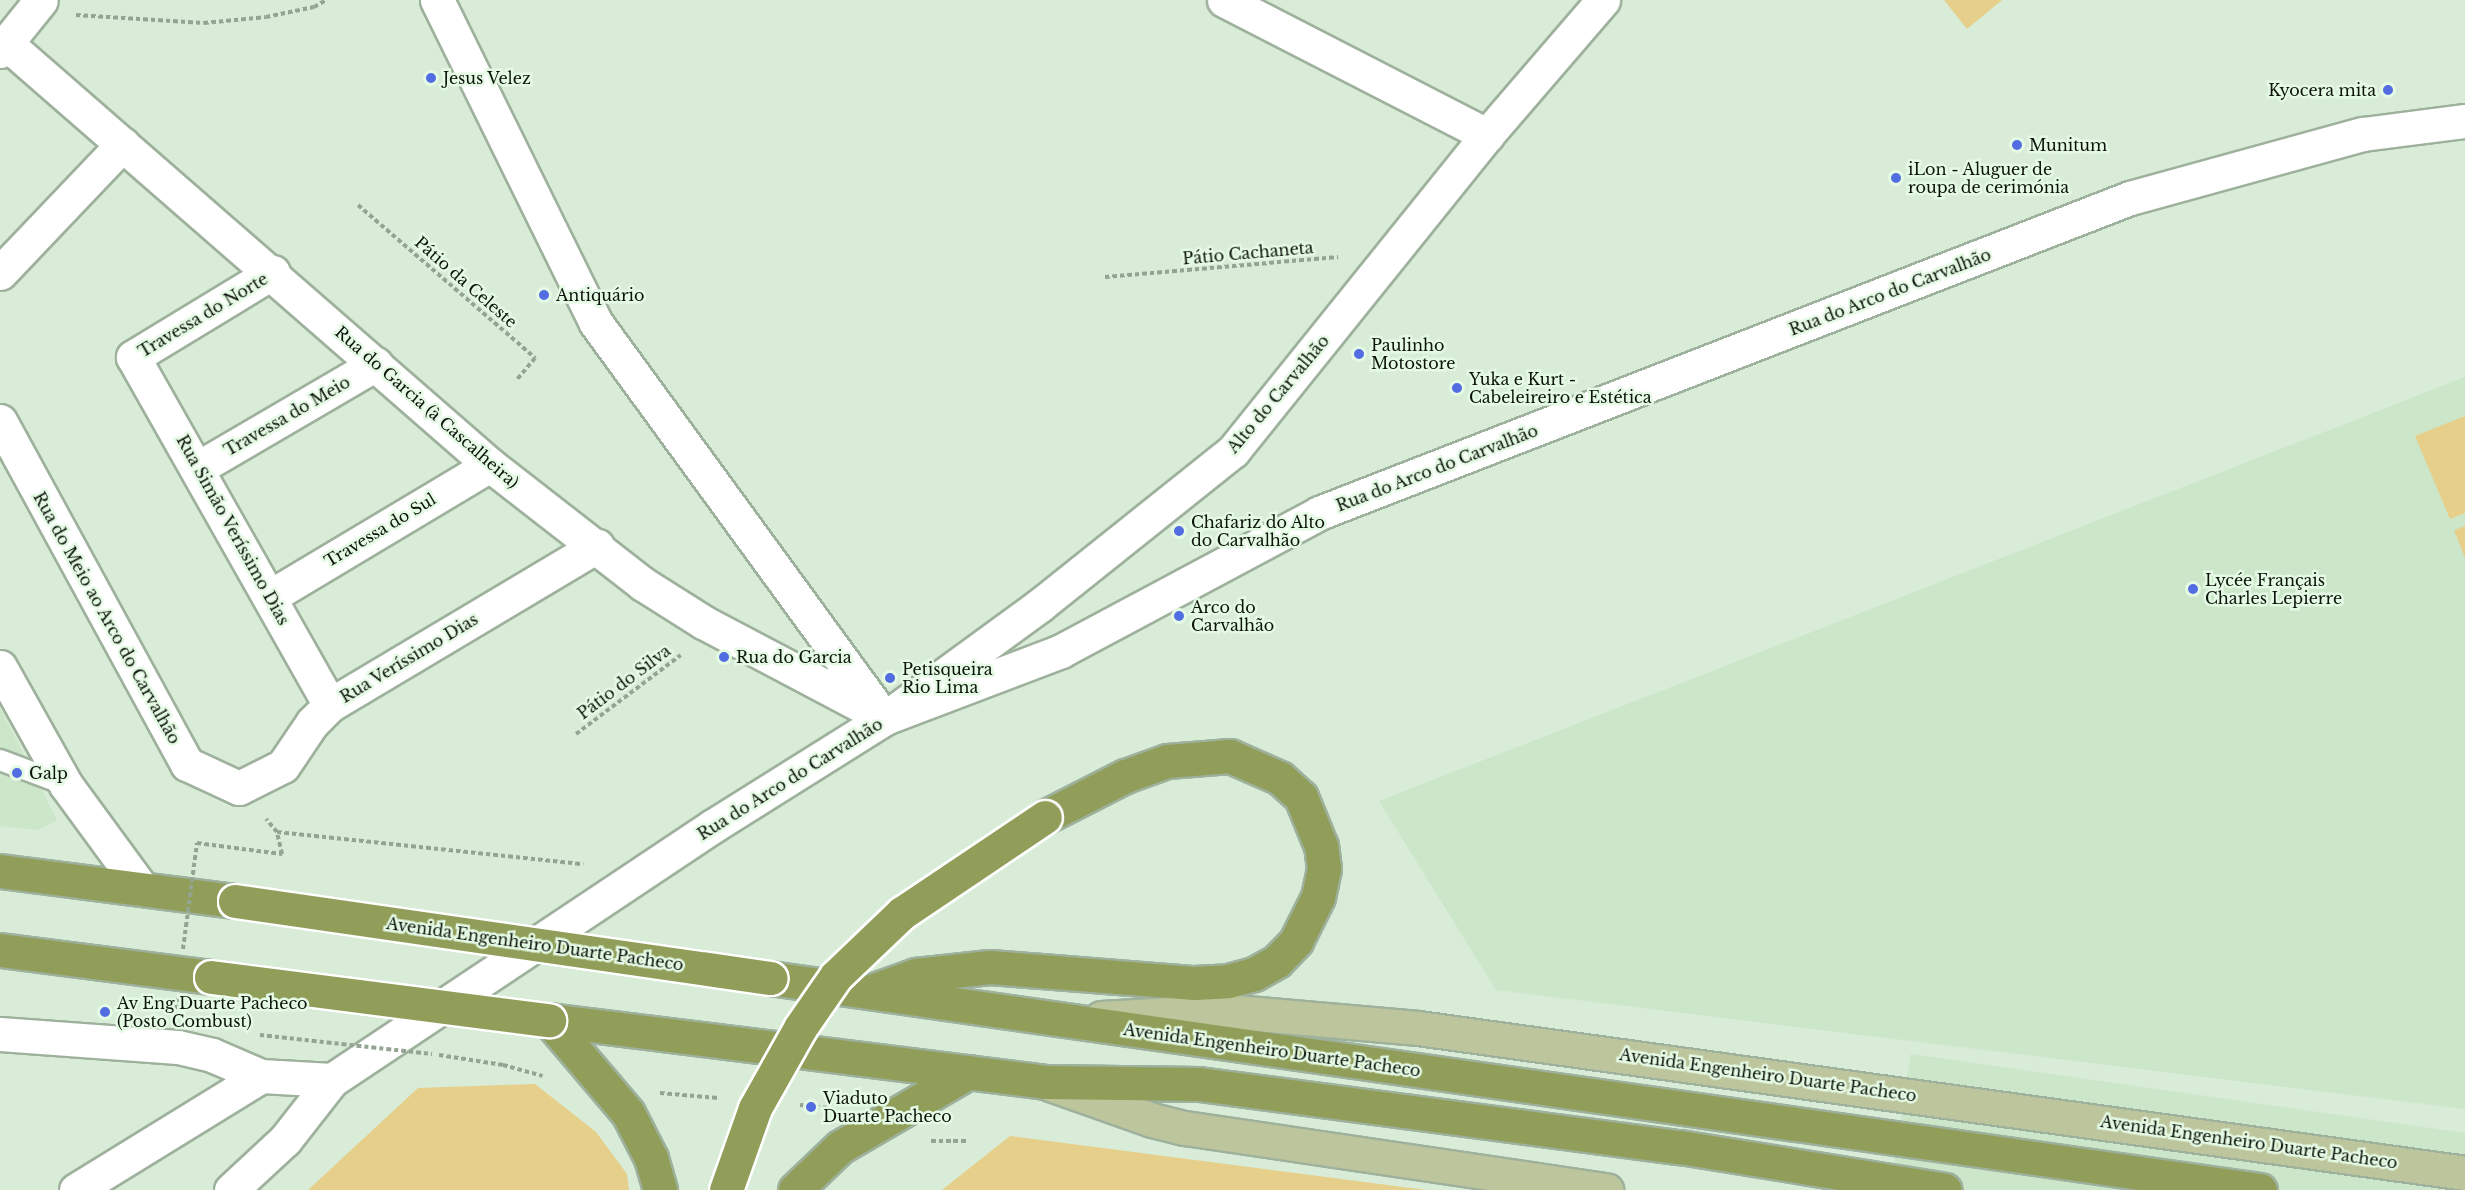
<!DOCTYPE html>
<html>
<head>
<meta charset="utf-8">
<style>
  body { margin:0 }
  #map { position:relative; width:2465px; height:1190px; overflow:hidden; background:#d8ecd7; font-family:"Libre Baskerville",serif }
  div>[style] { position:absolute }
  .built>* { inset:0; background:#cce6ca }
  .green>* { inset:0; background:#e6cf8a }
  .path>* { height:4px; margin-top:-2px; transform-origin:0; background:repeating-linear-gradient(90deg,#94a493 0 4.5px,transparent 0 7.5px) }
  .roads { filter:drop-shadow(2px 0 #9eb19c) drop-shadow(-2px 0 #9eb19c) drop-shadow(0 2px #9eb19c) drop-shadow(0 -2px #9eb19c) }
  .lane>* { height:20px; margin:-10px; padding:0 10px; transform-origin:10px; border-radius:10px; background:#fff }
  .street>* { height:33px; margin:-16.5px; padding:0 16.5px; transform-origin:16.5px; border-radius:16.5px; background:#fff }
  .secondary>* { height:33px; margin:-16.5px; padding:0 16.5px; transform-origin:16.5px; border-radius:16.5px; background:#fff }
  .primary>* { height:33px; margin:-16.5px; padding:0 16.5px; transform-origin:16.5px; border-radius:16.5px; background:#bdc59c }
  .highway>* { height:33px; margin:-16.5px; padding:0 16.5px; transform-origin:16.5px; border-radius:16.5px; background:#919e5a }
  .path-bridge>* { height:4px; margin-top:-2px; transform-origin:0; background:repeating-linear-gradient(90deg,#94a493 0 4.5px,transparent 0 7.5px) }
  .bridges { filter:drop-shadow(2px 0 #fff) drop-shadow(-2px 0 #fff) drop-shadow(0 2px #fff) drop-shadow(0 -2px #fff) }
  .highway-bridge>* { height:33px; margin:-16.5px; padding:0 16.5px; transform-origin:16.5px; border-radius:16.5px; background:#919e5a }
  .dots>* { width:16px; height:16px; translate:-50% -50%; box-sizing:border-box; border:3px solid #e5fae4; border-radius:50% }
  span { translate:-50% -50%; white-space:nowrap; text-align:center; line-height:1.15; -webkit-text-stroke:5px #e5fae4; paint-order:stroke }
  .poi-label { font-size:16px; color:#0c130b }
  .left { translate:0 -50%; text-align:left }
  .right { translate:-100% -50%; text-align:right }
  .street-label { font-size:16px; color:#0c130b }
</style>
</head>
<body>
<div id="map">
  <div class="built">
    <div style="clip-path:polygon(2465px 377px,2465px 1109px,1496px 990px,1379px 801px)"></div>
    <div style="clip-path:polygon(0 708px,57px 820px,38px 830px,0 826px)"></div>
    <div style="clip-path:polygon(1911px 1054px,2465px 1133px,2465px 1190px,1890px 1190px)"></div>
  </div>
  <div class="green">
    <div style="clip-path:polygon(1944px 0,2002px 0,1967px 29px)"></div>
    <div style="clip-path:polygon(2465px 416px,2465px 513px,2450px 519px,2415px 436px)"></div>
    <div style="clip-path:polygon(2465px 526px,2465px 558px,2454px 530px)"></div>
    <div style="clip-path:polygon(535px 1084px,596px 1132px,627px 1174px,629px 1190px,308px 1190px,418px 1088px)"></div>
    <div style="clip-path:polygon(1010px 1136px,1426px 1190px,942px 1190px)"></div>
  </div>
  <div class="path">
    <div style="left:76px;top:15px;width:128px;rotate:3.6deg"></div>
    <div style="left:204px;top:23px;width:62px;rotate:-5.5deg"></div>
    <div style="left:266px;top:17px;width:49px;rotate:-11.8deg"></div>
    <div style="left:314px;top:7px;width:14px;rotate:-30deg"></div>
    <div style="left:358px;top:205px;width:234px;rotate:40.8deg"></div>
    <div style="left:535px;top:358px;width:30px;rotate:130deg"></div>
    <div style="left:1105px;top:277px;width:234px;rotate:-4.9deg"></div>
    <div style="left:576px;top:734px;width:131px;rotate:-37deg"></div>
    <div style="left:277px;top:832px;width:308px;rotate:6deg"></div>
    <div style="left:197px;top:843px;width:86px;rotate:7.4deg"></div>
    <div style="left:282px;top:854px;width:23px;rotate:-103deg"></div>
    <div style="left:277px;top:832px;width:17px;rotate:-130deg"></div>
    <div style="left:439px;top:1055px;width:65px;rotate:8.9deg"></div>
    <div style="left:503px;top:1065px;width:41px;rotate:15.4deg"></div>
    <div style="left:660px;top:1093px;width:58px;rotate:4.9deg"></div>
    <div style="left:800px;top:1105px;width:29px;rotate:6deg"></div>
    <div style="left:931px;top:1141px;width:35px"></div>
  </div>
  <div class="roads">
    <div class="lane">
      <div style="left:0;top:760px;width:71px;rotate:20.7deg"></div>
    </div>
    <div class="street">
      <div style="left:437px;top:0;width:360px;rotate:63.8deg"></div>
      <div style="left:596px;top:323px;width:482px;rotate:53.9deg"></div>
      <div style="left:1224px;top:0;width:296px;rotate:27.2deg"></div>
      <div style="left:7px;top:44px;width:641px;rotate:41.08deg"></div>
      <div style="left:490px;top:465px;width:194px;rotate:37.9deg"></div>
      <div style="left:643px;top:584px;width:71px;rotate:32.3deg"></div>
      <div style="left:703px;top:622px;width:206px;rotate:27.8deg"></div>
      <div style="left:0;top:51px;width:65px;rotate:-51.2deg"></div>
      <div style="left:273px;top:272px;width:164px;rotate:148.7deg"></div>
      <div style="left:133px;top:357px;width:400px;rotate:60.5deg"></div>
      <div style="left:0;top:273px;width:178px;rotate:-46.4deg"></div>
      <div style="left:0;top:421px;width:391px;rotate:61.4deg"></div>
      <div style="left:187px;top:764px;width:57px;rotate:24.8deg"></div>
      <div style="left:239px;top:788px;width:49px;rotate:-26.6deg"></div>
      <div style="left:283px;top:766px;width:52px;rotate:-56deg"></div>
      <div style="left:312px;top:723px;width:25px;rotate:-45deg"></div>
      <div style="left:330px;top:705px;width:311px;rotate:-30.8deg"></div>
      <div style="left:198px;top:468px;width:206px;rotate:-30.3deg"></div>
      <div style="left:271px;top:596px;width:255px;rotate:-30.9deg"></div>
      <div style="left:0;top:667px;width:135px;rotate:60.8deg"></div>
      <div style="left:66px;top:785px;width:129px;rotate:53.8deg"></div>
      <div style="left:899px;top:708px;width:175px;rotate:-36.1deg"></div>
      <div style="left:1040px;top:605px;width:247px;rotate:-38.6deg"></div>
      <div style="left:1233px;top:451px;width:405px;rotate:-51.2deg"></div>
      <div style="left:1487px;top:135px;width:178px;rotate:-49.3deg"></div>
      <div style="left:0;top:1034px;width:178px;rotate:4.2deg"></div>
      <div style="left:178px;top:1047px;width:35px;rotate:13deg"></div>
      <div style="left:212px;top:1055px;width:53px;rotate:23.2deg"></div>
      <div style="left:76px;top:1190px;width:217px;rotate:-31.6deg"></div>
      <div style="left:261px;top:1076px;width:71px;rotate:3.2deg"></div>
      <div style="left:231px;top:1190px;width:74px;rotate:-42.8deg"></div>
      <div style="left:285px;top:1140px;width:76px;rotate:-51.9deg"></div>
    </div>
    <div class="secondary">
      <div style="left:332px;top:1080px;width:458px;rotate:-33.7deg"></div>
      <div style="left:713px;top:826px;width:203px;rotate:-32.1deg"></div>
      <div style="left:885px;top:718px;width:188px;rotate:-20.8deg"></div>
      <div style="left:1061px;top:651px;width:293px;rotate:-28.1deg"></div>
      <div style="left:1319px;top:513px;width:870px;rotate:-21.23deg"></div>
      <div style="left:2130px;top:198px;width:242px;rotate:-15.4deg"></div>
      <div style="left:2363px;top:134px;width:103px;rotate:-7.3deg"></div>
    </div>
    <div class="primary">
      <div style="left:1101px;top:1018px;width:123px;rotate:-3.3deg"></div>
      <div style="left:1224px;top:1011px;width:195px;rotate:5deg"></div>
      <div style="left:1418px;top:1028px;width:1057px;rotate:7.88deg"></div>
      <div style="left:1050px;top:1084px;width:108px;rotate:19.4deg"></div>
      <div style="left:1152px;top:1120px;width:34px;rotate:14deg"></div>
      <div style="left:1185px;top:1128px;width:426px;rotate:8.4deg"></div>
    </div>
    <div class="highway">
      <div style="left:0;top:871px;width:237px;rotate:7.3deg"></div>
      <div style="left:0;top:950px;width:213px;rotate:7.3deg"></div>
      <div style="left:770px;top:978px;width:1505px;rotate:8.1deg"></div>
      <div style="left:874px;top:990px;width:45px;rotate:-19.7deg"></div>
      <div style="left:916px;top:975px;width:74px;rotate:-6.2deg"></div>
      <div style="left:990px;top:967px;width:205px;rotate:4.5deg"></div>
      <div style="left:1194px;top:983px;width:34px;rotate:-3deg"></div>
      <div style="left:1228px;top:981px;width:27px;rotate:-15deg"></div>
      <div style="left:1254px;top:974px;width:26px;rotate:-29deg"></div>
      <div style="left:1277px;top:961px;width:28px;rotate:-46deg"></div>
      <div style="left:1296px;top:941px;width:49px;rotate:-63.4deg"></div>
      <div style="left:1318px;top:897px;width:29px;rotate:-78deg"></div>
      <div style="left:1324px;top:869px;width:23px;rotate:-97deg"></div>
      <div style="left:1321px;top:846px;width:53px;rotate:-112.2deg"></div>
      <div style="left:1301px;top:797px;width:28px;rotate:-138deg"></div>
      <div style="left:1280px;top:778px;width:55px;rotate:-156.3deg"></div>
      <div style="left:1230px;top:756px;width:63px;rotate:175.5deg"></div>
      <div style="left:1167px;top:761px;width:45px;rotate:160.3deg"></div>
      <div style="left:1125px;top:776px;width:90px;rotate:152.9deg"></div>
      <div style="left:549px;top:1020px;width:500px;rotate:7.1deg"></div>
      <div style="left:1045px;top:1082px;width:154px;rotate:0.7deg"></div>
      <div style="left:1199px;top:1084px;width:485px;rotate:7.5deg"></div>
      <div style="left:1680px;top:1147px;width:268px;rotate:9.2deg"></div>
      <div style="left:549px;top:1020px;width:122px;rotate:49.7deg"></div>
      <div style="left:628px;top:1113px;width:51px;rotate:62.9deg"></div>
      <div style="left:651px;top:1158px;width:33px;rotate:74deg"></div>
      <div style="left:795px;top:1190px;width:62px;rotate:-43.7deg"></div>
      <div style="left:840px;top:1147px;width:149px;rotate:-30.2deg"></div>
    </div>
  </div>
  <div class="path-bridge">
    <div style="left:183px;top:949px;width:107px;rotate:-82.5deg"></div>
    <div style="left:174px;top:1024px;width:26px;rotate:-83deg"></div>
    <div style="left:260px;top:1035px;width:173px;rotate:6.3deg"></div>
  </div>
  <div class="bridges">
    <div class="highway-bridge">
      <div style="left:235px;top:901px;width:541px;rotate:8.19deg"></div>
      <div style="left:211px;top:977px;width:341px;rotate:7.3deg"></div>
      <div style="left:726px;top:1190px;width:87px;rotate:-70.5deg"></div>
      <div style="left:755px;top:1108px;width:92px;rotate:-60.6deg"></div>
      <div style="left:800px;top:1028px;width:63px;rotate:-55.3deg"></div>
      <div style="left:836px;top:976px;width:91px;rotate:-43.7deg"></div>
      <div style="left:902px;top:913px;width:172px;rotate:-33.9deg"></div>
    </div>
  </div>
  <div class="dots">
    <div style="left:431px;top:78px;background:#526de2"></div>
    <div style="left:2388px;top:90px;background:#526de2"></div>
    <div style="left:2017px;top:145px;background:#526de2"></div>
    <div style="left:1896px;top:178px;background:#526de2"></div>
    <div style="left:544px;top:295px;background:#526de2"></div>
    <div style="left:1359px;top:354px;background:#526de2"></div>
    <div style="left:1457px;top:388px;background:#526de2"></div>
    <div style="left:1179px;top:531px;background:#526de2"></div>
    <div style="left:2193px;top:589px;background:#526de2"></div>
    <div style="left:1179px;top:616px;background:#526de2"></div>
    <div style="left:724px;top:657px;background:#526de2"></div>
    <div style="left:890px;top:678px;background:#526de2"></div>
    <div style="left:17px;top:773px;background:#526de2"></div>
    <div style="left:105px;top:1012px;background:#526de2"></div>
    <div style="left:811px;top:1107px;background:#526de2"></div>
  </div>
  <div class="poi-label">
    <span class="left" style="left:443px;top:78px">Jesus Velez</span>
    <span class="right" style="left:2376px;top:90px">Kyocera mita</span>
    <span class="left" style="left:2029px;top:145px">Munitum</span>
    <span class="left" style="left:1908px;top:178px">iLon - Aluguer de<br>roupa de cerimónia</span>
    <span class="left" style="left:556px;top:295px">Antiquário</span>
    <span class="left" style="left:1371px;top:354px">Paulinho<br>Motostore</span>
    <span class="left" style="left:1469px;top:388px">Yuka e Kurt -<br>Cabeleireiro e Estética</span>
    <span class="left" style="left:1191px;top:531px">Chafariz do Alto<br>do Carvalhão</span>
    <span class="left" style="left:2205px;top:589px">Lycée Français<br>Charles Lepierre</span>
    <span class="left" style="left:1191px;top:616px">Arco do<br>Carvalhão</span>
    <span class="left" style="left:736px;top:657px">Rua do Garcia</span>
    <span class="left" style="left:902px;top:678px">Petisqueira<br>Rio Lima</span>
    <span class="left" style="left:29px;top:773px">Galp</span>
    <span class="left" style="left:117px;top:1012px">Av Eng Duarte Pacheco<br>(Posto Combust)</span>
    <span class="left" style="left:823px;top:1107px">Viaduto<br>Duarte Pacheco</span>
  </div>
  <div class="street-label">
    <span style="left:1248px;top:253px;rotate:-5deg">Pátio Cachaneta</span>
    <span style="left:466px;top:282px;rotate:41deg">Pátio da Celeste</span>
    <span style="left:1890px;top:292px;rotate:-21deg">Rua do Arco do Carvalhão</span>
    <span style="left:203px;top:315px;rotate:-31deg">Travessa do Norte</span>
    <span style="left:1278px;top:394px;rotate:-50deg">Alto do Carvalhão</span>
    <span style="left:427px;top:407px;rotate:41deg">Rua do Garcia (à Cascalheira)</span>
    <span style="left:287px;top:416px;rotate:-30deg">Travessa do Meio</span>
    <span style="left:1437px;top:468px;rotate:-21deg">Rua do Arco do Carvalhão</span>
    <span style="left:233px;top:530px;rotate:61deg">Rua Simão Veríssimo Dias</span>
    <span style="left:380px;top:530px;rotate:-31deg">Travessa do Sul</span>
    <span style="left:107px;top:618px;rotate:61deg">Rua do Meio ao Arco do Carvalhão</span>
    <span style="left:409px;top:658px;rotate:-31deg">Rua Veríssimo Dias</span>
    <span style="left:624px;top:682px;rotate:-37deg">Pátio do Silva</span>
    <span style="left:790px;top:779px;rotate:-32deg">Rua do Arco do Carvalhão</span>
    <span style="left:535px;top:944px;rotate:8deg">Avenida Engenheiro Duarte Pacheco</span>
    <span style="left:1272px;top:1050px;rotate:8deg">Avenida Engenheiro Duarte Pacheco</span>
    <span style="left:1768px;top:1075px;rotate:8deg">Avenida Engenheiro Duarte Pacheco</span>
    <span style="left:2249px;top:1142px;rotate:8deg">Avenida Engenheiro Duarte Pacheco</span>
  </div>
</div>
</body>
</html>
